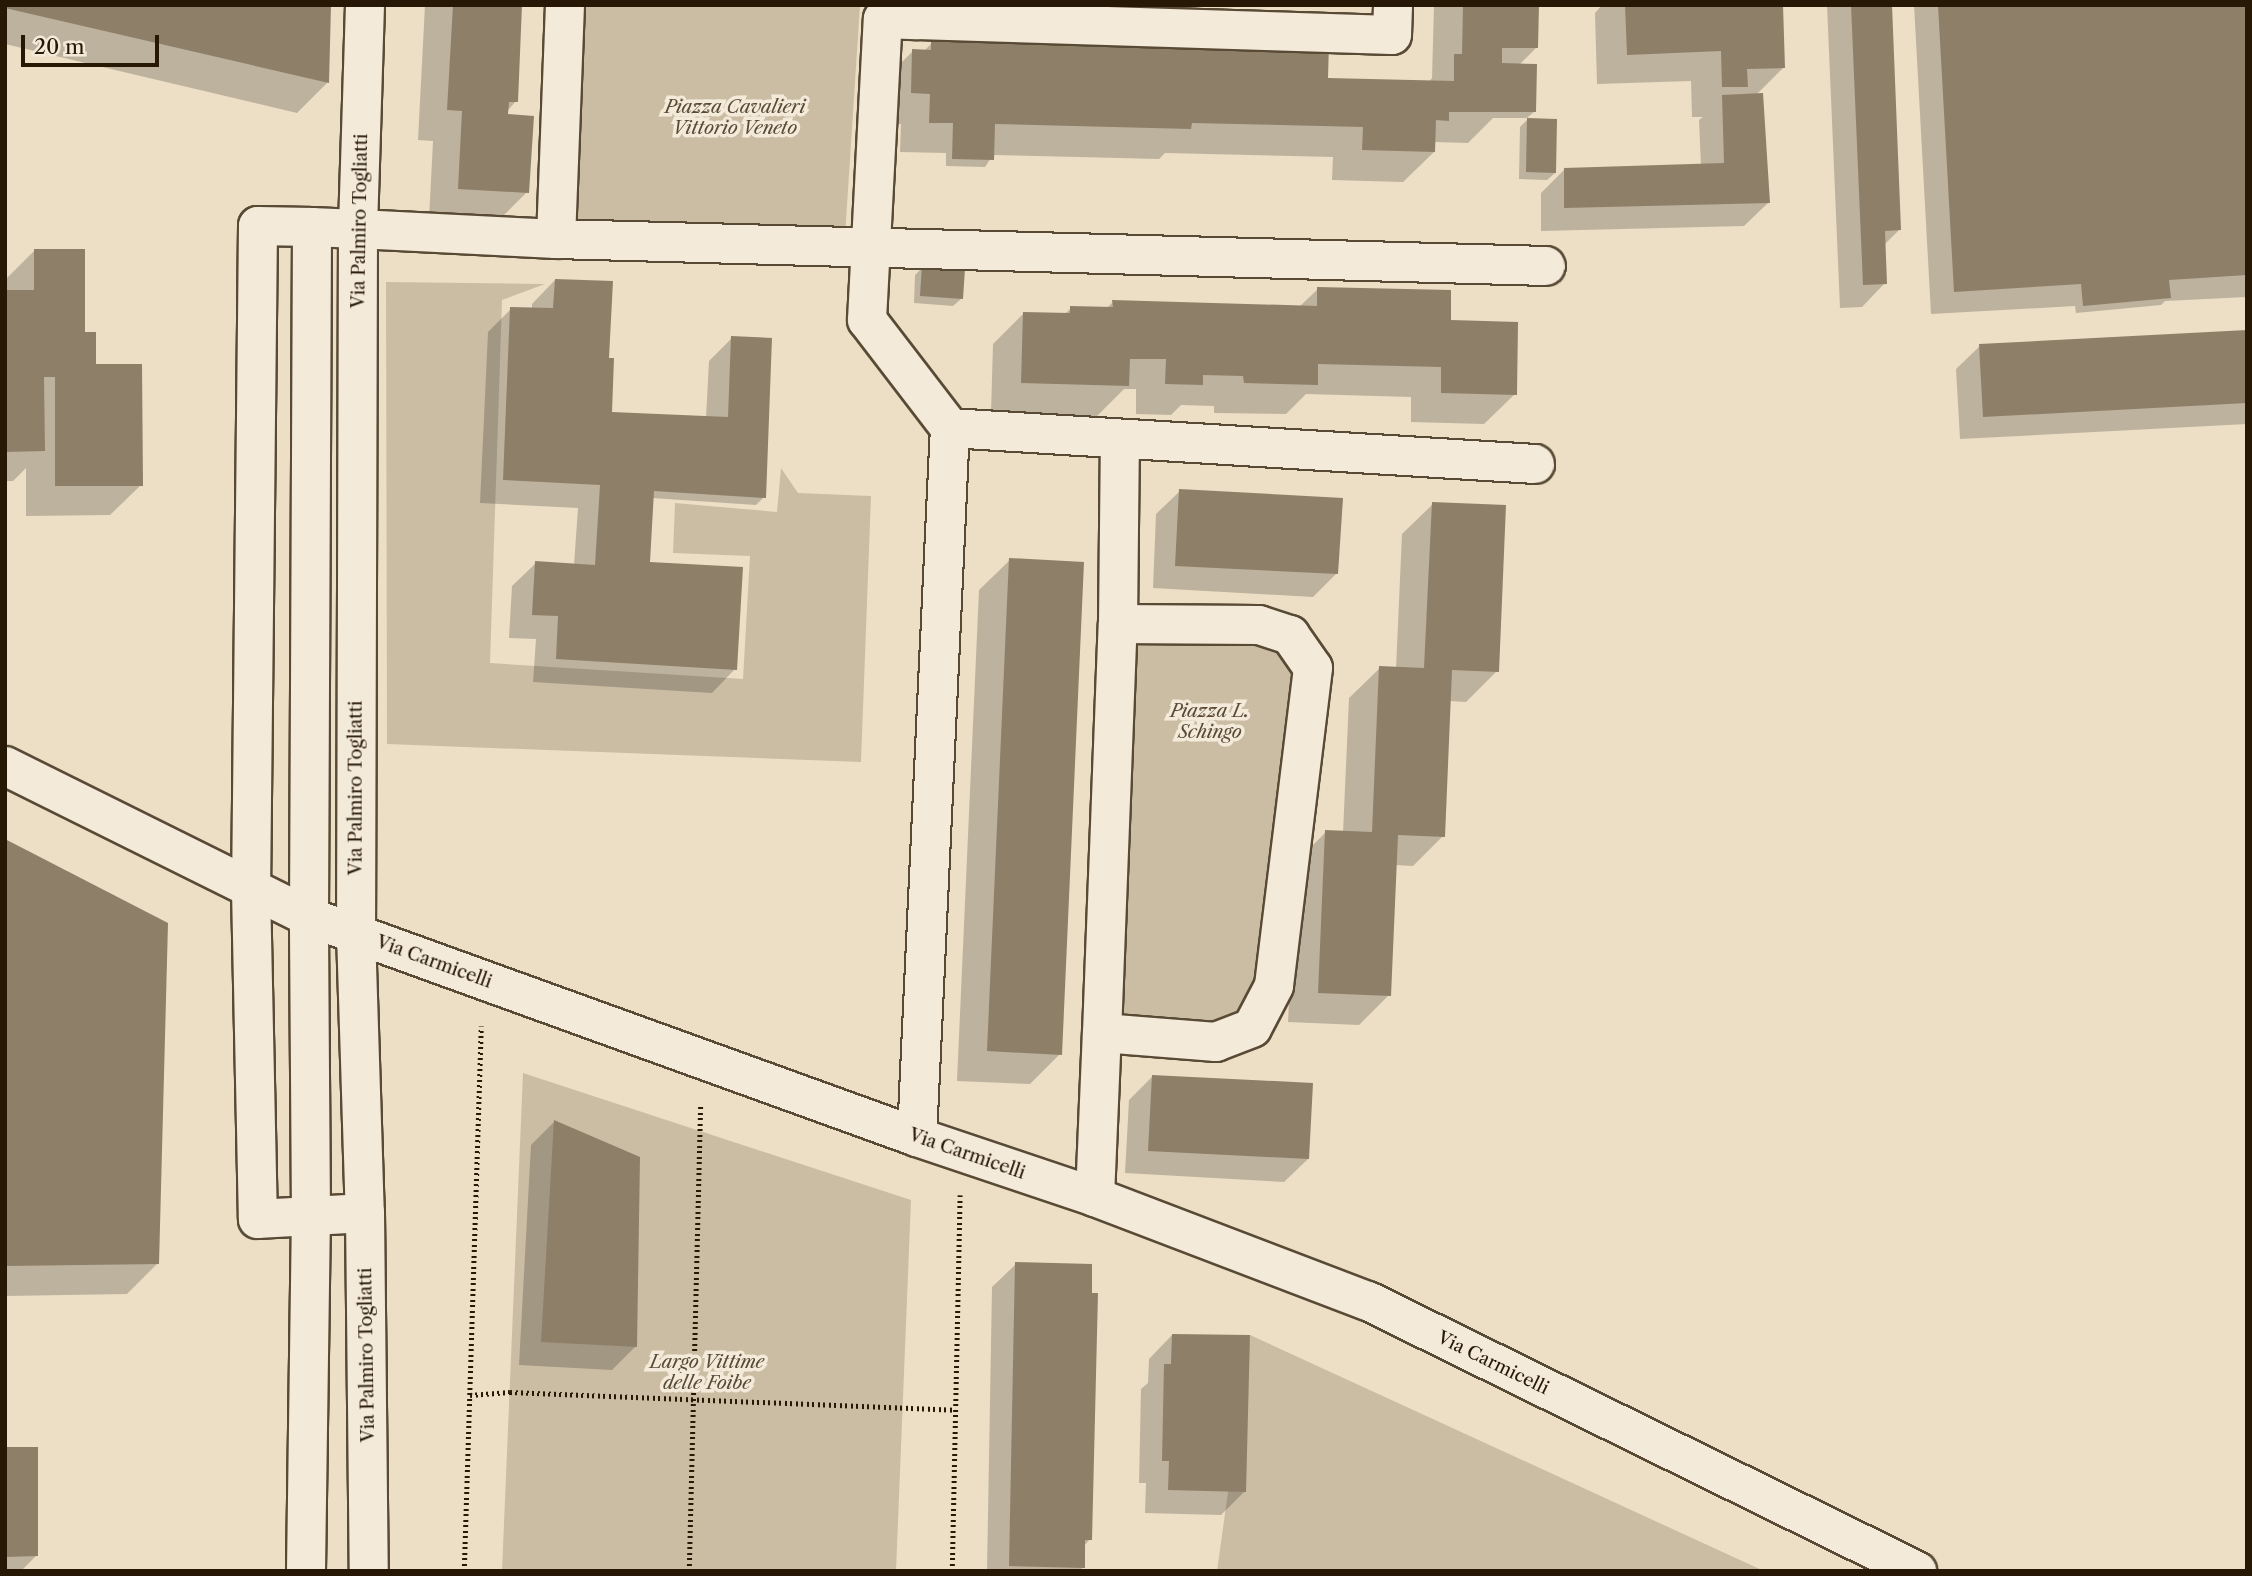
<!DOCTYPE html>
<html>
<head>
<meta charset="utf-8">
<style>
  body { margin:0 }
  #map { position:relative; width:2252px; height:1576px; overflow:hidden; background:#eddfc5; font-family:"Libre Caslon Text",serif }
  div>[style] { position:absolute }
  .green>* { inset:0; background:#cbbda4 }
  .shadow>* { inset:0; background:#0003 }
  .building>* { inset:0; background:#8e7f69 }
  .path>* { height:4.5px; margin-top:-2.25px; transform-origin:0; background:repeating-linear-gradient(90deg,#271805 0 2px,transparent 0 5.5px) }
  .roads { filter:drop-shadow(2px 0 #584a35) drop-shadow(-2px 0 #584a35) drop-shadow(0 2px #584a35) drop-shadow(0 -2px #584a35) }
  .street>* { height:38px; margin:-19px; padding:0 19px; transform-origin:19px; border-radius:19px; background:#f3ead9 }
  .secondary>* { height:38px; margin:-19px; padding:0 19px; transform-origin:19px; border-radius:19px; background:#f3ead9 }
  span { translate:-50% -50%; white-space:nowrap; text-align:center; line-height:1.15; -webkit-text-stroke:7px #f3ead9; paint-order:stroke }
  .park-label { font-size:18px; color:#584a35; font-style:italic }
  .street-label { font-size:18px; color:#271805 }
  .frame { position:absolute; inset:0; border:7px solid #271805; pointer-events:none }
  .scale { position:absolute; left:21px; top:35px; width:138px; height:32px; box-sizing:border-box; border:4px solid #271805; border-top:0; padding-left:9px; font-size:21px; line-height:24px; white-space:nowrap; color:#271805; -webkit-text-stroke:5px #f3ead9; paint-order:stroke }
</style>
</head>
<body>
<div id="map">
  <div class="green">
    <div style="clip-path:polygon(582px 5px,860px 5px,845px 236px,570px 224px)"></div>
    <div style="clip-path:polygon(386px 282px,545px 284px,502px 300px,490px 663px,743px 679px,750px 556px,673px 553px,675px 503px,777px 512px,781px 468px,798px 493px,871px 496px,861px 762px,387px 744px)"></div>
    <div style="clip-path:polygon(1118px 624px,1259px 625px,1313px 668px,1252px 1028px,1102px 1033px)"></div>
    <div style="clip-path:polygon(523px 1073px,911px 1200px,896px 1571px,502px 1571px)"></div>
    <div style="clip-path:polygon(1250px 1335px,1764px 1571px,1217px 1571px)"></div>
  </div>
  <div class="shadow">
    <div style="clip-path:polygon(5px 5px,328px 82px,297px 113px,5px 44px)"></div>
    <div style="clip-path:polygon(425px 5px,521px 5px,516px 101px,507px 111px,527px 192px,497px 222px,429px 219px,433px 141px,418px 140px)"></div>
    <div style="clip-path:polygon(1434px 5px,1537px 5px,1536px 48px,1519px 65px,1535px 111px,1527px 118px,1493px 118px,1468px 143px,1434px 142px,1434px 152px,1403px 182px,1332px 180px,1333px 157px,1165px 153px,1159px 159px,993px 155px,985px 167px,946px 166px,946px 153px,900px 152px,901px 124px,882px 123px,883px 81px,913px 51px,924px 51px,932px 43px,1326px 80px,1428px 83px,1432px 78px)"></div>
    <div style="clip-path:polygon(1602px 5px,1782px 5px,1784px 67px,1755px 96px,1768px 203px,1744px 226px,1541px 231px,1541px 193px,1565px 169px,1701px 166px,1699px 120px,1703px 117px,1692px 117px,1691px 81px,1597px 84px,1595px 13px)"></div>
    <div style="clip-path:polygon(1827px 5px,1879px 5px,1899px 230px,1884px 245px,1885px 283px,1862px 307px,1840px 308px)"></div>
    <div style="clip-path:polygon(1914px 5px,2247px 5px,2247px 297px,2165px 301px,2161px 305px,2076px 313px,2075px 306px,1931px 314px)"></div>
    <div style="clip-path:polygon(1527px 120px,1555px 173px,1547px 180px,1519px 179px,1520px 127px)"></div>
    <div style="clip-path:polygon(34px 251px,83px 333px,141px 485px,110px 515px,26px 516px,26px 468px,13px 481px,5px 481px,5px 280px)"></div>
    <div style="clip-path:polygon(923px 267px,961px 299px,953px 306px,914px 303px,915px 275px)"></div>
    <div style="clip-path:polygon(555px 280px,607px 360px,611px 414px,706px 418px,709px 361px,732px 338px,764px 497px,756px 505px,652px 498px,649px 563px,735px 669px,712px 693px,533px 682px,536px 639px,509px 638px,512px 586px,536px 563px,574px 565px,578px 508px,480px 503px,488px 332px,511px 309px,532px 309px,532px 304px)"></div>
    <div style="clip-path:polygon(1318px 289px,1449px 322px,1515px 394px,1484px 424px,1411px 422px,1411px 397px,1306px 394px,1286px 414px,1214px 413px,1214px 406px,1181px 405px,1171px 415px,1136px 414px,1136px 389px,1124px 389px,1097px 416px,991px 413px,993px 344px,1024px 313px,1065px 314px,1071px 308px,1106px 309px,1113px 302px,1299px 307px)"></div>
    <div style="clip-path:polygon(2247px 332px,2247px 424px,1960px 439px,1956px 369px,1980px 346px)"></div>
    <div style="clip-path:polygon(1180px 491px,1336px 574px,1313px 597px,1153px 588px,1156px 514px)"></div>
    <div style="clip-path:polygon(1433px 504px,1497px 671px,1466px 702px,1449px 701px,1443px 836px,1413px 866px,1395px 865px,1389px 995px,1359px 1025px,1288px 1022px,1296px 862px,1326px 832px,1343px 833px,1349px 698px,1380px 668px,1396px 669px,1402px 534px)"></div>
    <div style="clip-path:polygon(1010px 560px,1060px 1054px,1030px 1084px,957px 1081px,979px 590px)"></div>
    <div style="clip-path:polygon(5px 841px,157px 1264px,127px 1294px,5px 1296px)"></div>
    <div style="clip-path:polygon(1153px 1076px,1308px 1159px,1284px 1182px,1125px 1173px,1129px 1100px)"></div>
    <div style="clip-path:polygon(554px 1122px,635px 1347px,612px 1370px,519px 1365px,531px 1145px)"></div>
    <div style="clip-path:polygon(1016px 1264px,1090px 1539px,1084px 1546px,1083px 1567px,1080px 1571px,987px 1571px,992px 1287px)"></div>
    <div style="clip-path:polygon(1172px 1335px,1245px 1491px,1221px 1515px,1145px 1513px,1146px 1483px,1139px 1483px,1141px 1389px,1148px 1383px,1149px 1359px)"></div>
    <div style="clip-path:polygon(5px 1449px,36px 1556px,21px 1571px,5px 1571px)"></div>
  </div>
  <div class="building">
    <div style="clip-path:polygon(5px 5px,331px 5px,329px 83px,5px 8px)"></div>
    <div style="clip-path:polygon(453px 5px,522px 5px,518px 102px,509px 102px,508px 114px,534px 116px,529px 193px,458px 189px,462px 111px,447px 110px)"></div>
    <div style="clip-path:polygon(1463px 5px,1539px 5px,1538px 48px,1502px 48px,1502px 63px,1537px 64px,1536px 112px,1449px 112px,1449px 121px,1436px 120px,1435px 152px,1362px 150px,1363px 127px,1192px 123px,1191px 129px,995px 124px,994px 160px,952px 159px,953px 123px,929px 123px,930px 94px,911px 93px,912px 49px,931px 50px,931px 41px,1196px 47px,1329px 44px,1328px 78px,1454px 81px,1454px 54px,1462px 54px)"></div>
    <div style="clip-path:polygon(1625px 5px,1783px 5px,1785px 68px,1747px 69px,1748px 87px,1722px 87px,1721px 51px,1627px 55px)"></div>
    <div style="clip-path:polygon(1851px 5px,1892px 5px,1901px 230px,1885px 231px,1887px 284px,1863px 285px)"></div>
    <div style="clip-path:polygon(1938px 5px,2247px 5px,2247px 275px,2169px 280px,2171px 298px,2083px 306px,2081px 284px,1954px 292px)"></div>
    <div style="clip-path:polygon(1763px 93px,1770px 203px,1564px 208px,1564px 168px,1724px 163px,1722px 95px)"></div>
    <div style="clip-path:polygon(1527px 118px,1557px 119px,1556px 173px,1526px 172px)"></div>
    <div style="clip-path:polygon(34px 249px,85px 249px,85px 332px,96px 332px,96px 364px,142px 364px,143px 486px,55px 486px,55px 377px,44px 377px,45px 451px,5px 452px,5px 290px,34px 290px)"></div>
    <div style="clip-path:polygon(922px 265px,965px 268px,963px 299px,920px 296px)"></div>
    <div style="clip-path:polygon(555px 279px,613px 281px,609px 358px,614px 358px,612px 412px,728px 417px,731px 336px,772px 338px,766px 498px,654px 491px,650px 562px,743px 567px,737px 670px,556px 659px,558px 616px,532px 615px,535px 561px,595px 565px,600px 485px,503px 480px,510px 307px,553px 308px)"></div>
    <div style="clip-path:polygon(1317px 287px,1451px 290px,1451px 320px,1518px 322px,1517px 395px,1441px 393px,1441px 367px,1318px 364px,1318px 385px,1244px 383px,1243px 376px,1203px 375px,1203px 385px,1165px 384px,1166px 359px,1130px 359px,1129px 386px,1021px 383px,1023px 312px,1070px 313px,1070px 306px,1113px 307px,1112px 300px,1317px 306px)"></div>
    <div style="clip-path:polygon(2247px 330px,2247px 403px,1983px 417px,1979px 344px)"></div>
    <div style="clip-path:polygon(1179px 489px,1343px 498px,1338px 574px,1175px 566px)"></div>
    <div style="clip-path:polygon(1432px 502px,1506px 505px,1499px 672px,1452px 670px,1445px 837px,1398px 835px,1391px 996px,1318px 993px,1325px 830px,1372px 832px,1379px 666px,1424px 668px)"></div>
    <div style="clip-path:polygon(1009px 558px,1084px 562px,1062px 1055px,987px 1051px)"></div>
    <div style="clip-path:polygon(5px 839px,168px 923px,159px 1264px,5px 1266px)"></div>
    <div style="clip-path:polygon(1152px 1075px,1313px 1083px,1309px 1159px,1148px 1151px)"></div>
    <div style="clip-path:polygon(554px 1120px,640px 1157px,637px 1347px,541px 1342px)"></div>
    <div style="clip-path:polygon(1015px 1262px,1092px 1264px,1092px 1293px,1098px 1293px,1092px 1540px,1085px 1540px,1085px 1568px,1009px 1566px)"></div>
    <div style="clip-path:polygon(1172px 1334px,1250px 1335px,1246px 1492px,1168px 1490px,1169px 1461px,1162px 1461px,1164px 1364px,1171px 1364px)"></div>
    <div style="clip-path:polygon(5px 1447px,38px 1447px,38px 1556px,5px 1557px)"></div>
  </div>
  <div class="path">
    <div style="left:470px;top:1395px;width:40px;rotate:-4.3deg"></div>
    <div style="left:510px;top:1392px;width:445px;rotate:2.3deg"></div>
    <div style="left:464px;top:1571px;width:545px;rotate:-88.21deg"></div>
    <div style="left:689px;top:1571px;width:466px;rotate:-88.6deg"></div>
    <div style="left:952px;top:1571px;width:376px;rotate:-88.8deg"></div>
  </div>
  <div class="roads">
    <div class="street">
      <div style="left:917px;top:20px;width:475px;rotate:1.8deg"></div>
      <div style="left:1392px;top:35px;width:30px;rotate:-88deg"></div>
      <div style="left:312px;top:227px;width:54px;rotate:-178.9deg"></div>
      <div style="left:258px;top:226px;width:663px;rotate:90.6deg"></div>
      <div style="left:251px;top:889px;width:330px;rotate:88.8deg"></div>
      <div style="left:258px;top:1219px;width:107px;rotate:-3.2deg"></div>
      <div style="left:358px;top:229px;width:198px;rotate:2.9deg"></div>
      <div style="left:556px;top:239px;width:990px;rotate:1.56deg"></div>
      <div style="left:556px;top:239px;width:234px;rotate:-87.8deg"></div>
      <div style="left:950px;top:428px;width:586px;rotate:3.52deg"></div>
      <div style="left:1118px;top:624px;width:141px;rotate:0.4deg"></div>
      <div style="left:1259px;top:625px;width:33px;rotate:18deg"></div>
      <div style="left:1290px;top:635px;width:40px;rotate:55.1deg"></div>
      <div style="left:1313px;top:668px;width:320px;rotate:97deg"></div>
      <div style="left:1274px;top:986px;width:47px;rotate:117.6deg"></div>
      <div style="left:1252px;top:1028px;width:39px;rotate:159deg"></div>
      <div style="left:1216px;top:1042px;width:114px;rotate:-175.5deg"></div>
      <div style="left:1102px;top:1033px;width:409px;rotate:-87.8deg"></div>
      <div style="left:1118px;top:624px;width:184px;rotate:-89.4deg"></div>
      <div style="left:5px;top:766px;width:339px;rotate:26.4deg"></div>
      <div style="left:309px;top:917px;width:647px;rotate:19.89deg"></div>
      <div style="left:917px;top:1137px;width:188px;rotate:18.6deg"></div>
      <div style="left:1095px;top:1197px;width:292px;rotate:20.9deg"></div>
      <div style="left:1368px;top:1301px;width:612px;rotate:26.19deg"></div>
      <div style="left:917px;top:1137px;width:710px;rotate:-87.34deg"></div>
      <div style="left:950px;top:428px;width:136px;rotate:-127.5deg"></div>
      <div style="left:867px;top:320px;width:301px;rotate:-87deg"></div>
      <div style="left:883px;top:19px;width:34px;rotate:2deg"></div>
      <div style="left:917px;top:20px;width:15px;rotate:-86deg"></div>
      <div style="left:1095px;top:1197px;width:164px;rotate:-87.6deg"></div>
    </div>
    <div class="secondary">
      <div style="left:365px;top:5px;width:224px;rotate:91.8deg"></div>
      <div style="left:358px;top:229px;width:704px;rotate:90.16deg"></div>
      <div style="left:356px;top:933px;width:280px;rotate:88.2deg"></div>
      <div style="left:365px;top:1213px;width:358px;rotate:89.4deg"></div>
      <div style="left:306px;top:1571px;width:355px;rotate:-89.2deg"></div>
      <div style="left:311px;top:1216px;width:299px;rotate:-90.4deg"></div>
      <div style="left:309px;top:917px;width:690px;rotate:-89.75deg"></div>
      <div style="left:312px;top:227px;width:46px;rotate:2.5deg"></div>
    </div>
  </div>
  <div class="park-label">
    <span style="left:735px;top:118px">Piazza Cavalieri<br>Vittorio Veneto</span>
    <span style="left:1210px;top:722px">Piazza L.<br>Schingo</span>
    <span style="left:707px;top:1373px">Largo Vittime<br>delle Foibe</span>
  </div>
  <div class="street-label">
    <span style="left:360px;top:221px;rotate:-89deg">Via Palmiro Togliatti</span>
    <span style="left:356px;top:788px;rotate:-90deg">Via Palmiro Togliatti</span>
    <span style="left:434px;top:962px;rotate:20deg">Via Carmicelli</span>
    <span style="left:967px;top:1154px;rotate:19deg">Via Carmicelli</span>
    <span style="left:367px;top:1355px;rotate:-91deg">Via Palmiro Togliatti</span>
    <span style="left:1493px;top:1363px;rotate:26deg">Via Carmicelli</span>
  </div>
  <div class="frame"></div>
  <div class="scale">20 m</div>
</div>
</body>
</html>
